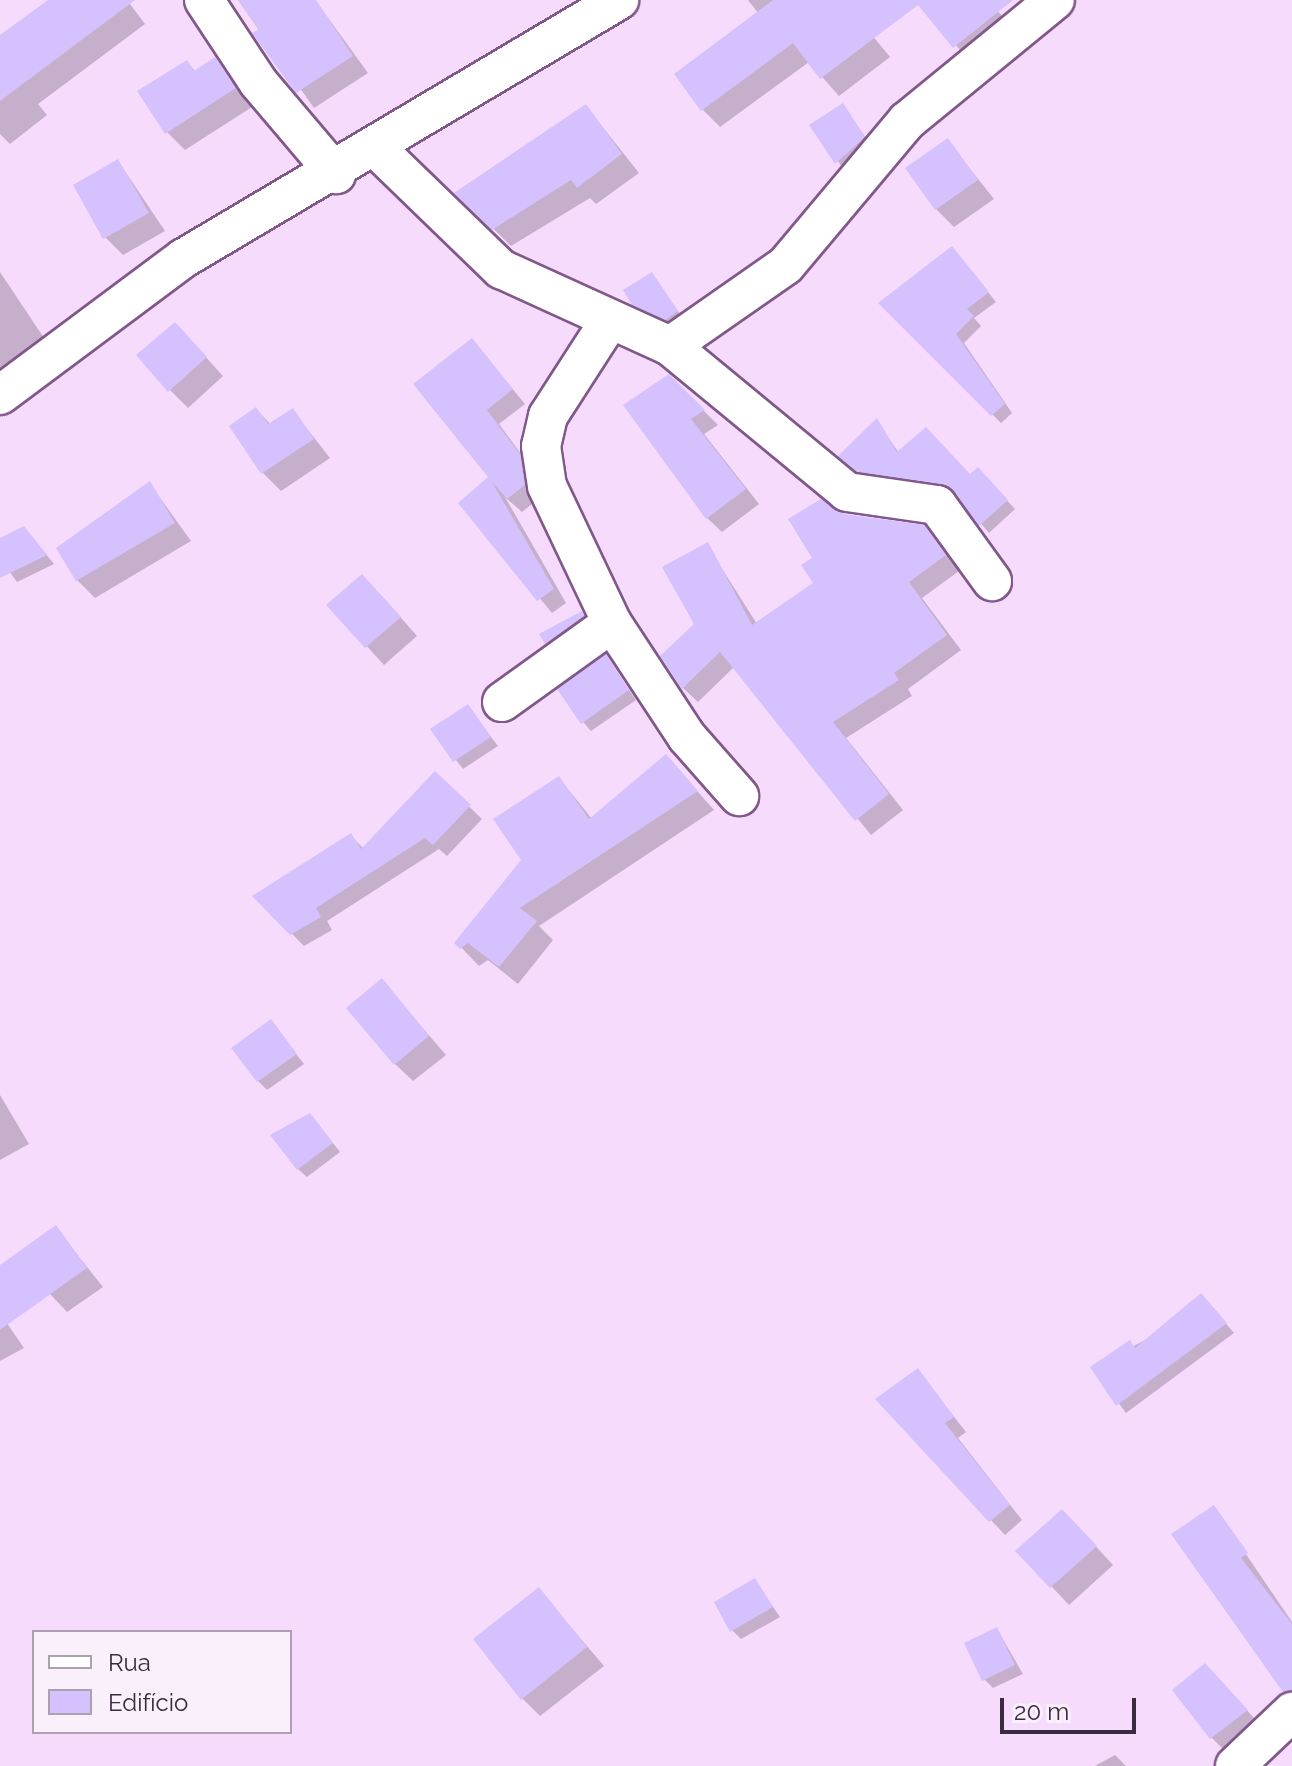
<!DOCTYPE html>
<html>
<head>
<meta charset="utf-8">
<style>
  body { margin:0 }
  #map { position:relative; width:1292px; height:1766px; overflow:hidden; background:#f7dbfd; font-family:Raleway,sans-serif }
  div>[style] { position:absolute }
  .shadow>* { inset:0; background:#0003 }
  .building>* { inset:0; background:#d4c1fd }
  .roads { filter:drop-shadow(2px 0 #80588a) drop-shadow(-2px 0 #80588a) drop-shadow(0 2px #80588a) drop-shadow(0 -2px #80588a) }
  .street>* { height:38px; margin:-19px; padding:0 19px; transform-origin:19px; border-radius:19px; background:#fff }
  span { translate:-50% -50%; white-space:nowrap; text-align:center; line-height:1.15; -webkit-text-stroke:6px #f9f0fb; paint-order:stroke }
  .legend { position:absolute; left:32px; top:1630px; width:260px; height:104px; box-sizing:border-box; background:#f9f0fb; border:2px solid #ada1b0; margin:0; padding:10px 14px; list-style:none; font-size:24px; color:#3c2a40 }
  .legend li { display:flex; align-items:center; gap:16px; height:40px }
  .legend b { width:40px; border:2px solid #ada1b0 }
  .scale { position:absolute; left:1000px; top:1698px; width:136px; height:36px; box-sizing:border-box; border:4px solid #3c2a40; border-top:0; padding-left:10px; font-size:24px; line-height:28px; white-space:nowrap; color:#3c2a40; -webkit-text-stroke:6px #f9f0fb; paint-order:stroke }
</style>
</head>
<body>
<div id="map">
  <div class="shadow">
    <div style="clip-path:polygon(62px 0,127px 0,145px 24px,38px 104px,47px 115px,10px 144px,0 134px,0 49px)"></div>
    <div style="clip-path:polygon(238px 0,315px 0,368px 73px,314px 108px)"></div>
    <div style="clip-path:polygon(748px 0,843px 0,890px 57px,839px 96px,809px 62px,720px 127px,702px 109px,758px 13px)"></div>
    <div style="clip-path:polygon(917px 0,989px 0,1014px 31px,972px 64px)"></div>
    <div style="clip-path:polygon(215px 60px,252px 107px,185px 150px,167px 132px,187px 62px,196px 72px)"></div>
    <div style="clip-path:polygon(842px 105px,872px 146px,845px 171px,812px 125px)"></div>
    <div style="clip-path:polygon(586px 106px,639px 173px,596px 204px,590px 198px,511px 246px,458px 194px)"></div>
    <div style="clip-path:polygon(948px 141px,994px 199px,954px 227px,936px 209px)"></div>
    <div style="clip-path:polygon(118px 161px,165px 231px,123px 255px,105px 237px)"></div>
    <div style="clip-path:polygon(960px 257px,996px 302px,974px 318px,981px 326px,964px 343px,1012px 413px,1001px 423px,881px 304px)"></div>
    <div style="clip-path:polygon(0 272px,50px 347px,0 382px)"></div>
    <div style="clip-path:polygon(651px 274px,685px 321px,675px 327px,634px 303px)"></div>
    <div style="clip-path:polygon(472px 340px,525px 404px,499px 424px,533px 470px,537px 500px,522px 512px,505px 497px,566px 603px,552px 613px,461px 503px,491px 477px)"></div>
    <div style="clip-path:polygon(192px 342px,223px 376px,188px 408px,170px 390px)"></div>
    <div style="clip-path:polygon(669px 376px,718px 425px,704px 434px,759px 504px,722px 532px,707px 518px)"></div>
    <div style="clip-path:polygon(256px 409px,271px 425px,293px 411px,330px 458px,281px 491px,263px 473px)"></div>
    <div style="clip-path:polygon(877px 421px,899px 453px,970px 477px,978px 470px,1015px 509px,989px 533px,956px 494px,867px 479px,849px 464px)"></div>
    <div style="clip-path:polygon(150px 484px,191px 541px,95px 598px,77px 580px)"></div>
    <div style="clip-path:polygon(843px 516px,924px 527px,959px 571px,922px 598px,961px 650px,908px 689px,912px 696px,846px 738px,903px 810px,871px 835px,734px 667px,698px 702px,683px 688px,707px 545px,757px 624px,816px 584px,814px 558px)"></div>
    <div style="clip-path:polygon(32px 537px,54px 564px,17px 582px,0 558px,0 540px)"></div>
    <div style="clip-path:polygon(380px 594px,417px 636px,384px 665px,329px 605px)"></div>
    <div style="clip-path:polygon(582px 613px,590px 622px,555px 651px,547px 643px)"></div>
    <div style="clip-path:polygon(606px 657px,636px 700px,591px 731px,583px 722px)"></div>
    <div style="clip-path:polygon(468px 707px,498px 746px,463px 769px,433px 730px)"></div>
    <div style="clip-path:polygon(666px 756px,714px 810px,539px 926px,553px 940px,518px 984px,488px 960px,479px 966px,457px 943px,523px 860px,559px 778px,592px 819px)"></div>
    <div style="clip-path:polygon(435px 774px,482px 819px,447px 856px,439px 849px,327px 921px,332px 930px,304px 946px,255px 896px,350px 835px,364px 849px)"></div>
    <div style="clip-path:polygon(382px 981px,446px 1055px,413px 1081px,395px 1064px)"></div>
    <div style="clip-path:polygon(275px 1028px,304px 1064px,267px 1090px,258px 1081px)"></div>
    <div style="clip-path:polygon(0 1095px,29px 1144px,0 1160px)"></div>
    <div style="clip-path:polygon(318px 1124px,340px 1152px,307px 1177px,298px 1169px)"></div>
    <div style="clip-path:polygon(56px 1228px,103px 1287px,67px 1312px,50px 1294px)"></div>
    <div style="clip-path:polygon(1210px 1305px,1234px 1333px,1126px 1413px,1093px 1368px)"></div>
    <div style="clip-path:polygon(0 1313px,24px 1348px,0 1361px)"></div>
    <div style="clip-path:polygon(918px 1371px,966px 1432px,958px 1438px,1022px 1520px,1005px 1535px,878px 1400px)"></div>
    <div style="clip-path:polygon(1214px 1507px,1292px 1622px,1292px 1696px,1279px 1682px)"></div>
    <div style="clip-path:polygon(1080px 1529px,1113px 1565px,1069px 1605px,1018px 1551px)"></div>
    <div style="clip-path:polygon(755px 1581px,780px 1617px,741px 1639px,732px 1630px)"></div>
    <div style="clip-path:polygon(539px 1590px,604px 1666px,540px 1716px,522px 1698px)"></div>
    <div style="clip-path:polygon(997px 1629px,1023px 1674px,993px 1688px,984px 1679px)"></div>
    <div style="clip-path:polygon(1223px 1684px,1264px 1729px,1229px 1755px,1211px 1737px)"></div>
    <div style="clip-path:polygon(1115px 1755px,1126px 1766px,1095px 1766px)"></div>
  </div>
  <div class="building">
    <div style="clip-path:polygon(48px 0,135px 0,0 101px,0 35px)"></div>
    <div style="clip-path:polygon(238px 0,316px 0,353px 56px,296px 93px,252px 33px,259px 29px)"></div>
    <div style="clip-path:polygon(773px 0,1013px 0,953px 48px,918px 5px,820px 79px,793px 43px,701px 111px,674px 74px)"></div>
    <div style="clip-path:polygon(215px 57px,236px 88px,165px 134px,137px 91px,187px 60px,194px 71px)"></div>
    <div style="clip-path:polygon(843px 103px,865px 137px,835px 164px,809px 125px)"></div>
    <div style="clip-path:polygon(586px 104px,622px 154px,577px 188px,571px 180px,492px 230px,454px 193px)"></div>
    <div style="clip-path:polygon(948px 138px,978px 180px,935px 210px,905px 168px)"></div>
    <div style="clip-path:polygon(118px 159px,149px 213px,103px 239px,73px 185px)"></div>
    <div style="clip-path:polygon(952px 246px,989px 292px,967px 309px,974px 316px,956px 334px,1005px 404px,991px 416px,878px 303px)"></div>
    <div style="clip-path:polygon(652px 272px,678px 311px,665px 320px,632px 305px,623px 290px)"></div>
    <div style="clip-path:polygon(175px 322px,207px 357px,168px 392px,136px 355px)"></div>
    <div style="clip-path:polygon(472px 338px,513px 389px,487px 410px,520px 454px,525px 485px,507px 499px,492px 482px,554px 589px,537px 601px,458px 503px,488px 477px,413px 384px)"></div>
    <div style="clip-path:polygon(669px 374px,705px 410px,691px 419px,746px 489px,706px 519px,623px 405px)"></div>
    <div style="clip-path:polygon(256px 407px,268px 424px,293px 408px,314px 439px,261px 474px,229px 426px)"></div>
    <div style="clip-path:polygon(877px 418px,897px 452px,926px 427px,970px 474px,978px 467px,1008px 500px,979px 526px,948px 486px,856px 471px,838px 456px)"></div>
    <div style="clip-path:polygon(150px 481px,175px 523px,76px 581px,56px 548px)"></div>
    <div style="clip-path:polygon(821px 499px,844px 514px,925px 525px,946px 555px,909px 582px,947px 635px,894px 673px,899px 680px,833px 722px,889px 794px,855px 821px,720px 652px,682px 689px,660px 656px,694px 624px,662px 567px,708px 542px,752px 625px,813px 583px,801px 565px,812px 558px,788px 519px)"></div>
    <div style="clip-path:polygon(24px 526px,47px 555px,0 578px,0 538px)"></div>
    <div style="clip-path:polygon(362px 574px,401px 617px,365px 648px,326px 605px)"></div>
    <div style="clip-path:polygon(582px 611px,584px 616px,545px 644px,539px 634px)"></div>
    <div style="clip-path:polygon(606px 654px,629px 690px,581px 724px,557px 689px)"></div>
    <div style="clip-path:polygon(468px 704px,491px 737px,453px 762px,430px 729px)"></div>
    <div style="clip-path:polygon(666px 754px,698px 791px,520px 908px,537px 921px,499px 967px,468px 943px,460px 949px,454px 943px,521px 860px,493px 819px,559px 776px,589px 819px)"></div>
    <div style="clip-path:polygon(435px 771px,471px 805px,433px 845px,425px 838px,316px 908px,321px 917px,290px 935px,252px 896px,351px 833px,361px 849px)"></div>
    <div style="clip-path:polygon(382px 978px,429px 1036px,394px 1065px,346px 1008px)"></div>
    <div style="clip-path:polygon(271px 1019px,297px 1054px,257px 1082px,231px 1048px)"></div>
    <div style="clip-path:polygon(310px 1113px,333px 1143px,297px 1170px,270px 1135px)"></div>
    <div style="clip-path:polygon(56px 1225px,87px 1268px,0 1330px,0 1265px)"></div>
    <div style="clip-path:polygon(1201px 1293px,1227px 1323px,1116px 1406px,1090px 1367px,1130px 1340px,1135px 1348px)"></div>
    <div style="clip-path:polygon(918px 1368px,954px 1417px,945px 1423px,1010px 1505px,989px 1522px,875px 1399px)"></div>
    <div style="clip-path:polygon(1214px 1505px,1248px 1553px,1241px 1558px,1292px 1624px,1292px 1691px,1283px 1692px,1171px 1534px)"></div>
    <div style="clip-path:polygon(1062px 1509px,1097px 1546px,1050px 1588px,1015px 1551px)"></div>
    <div style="clip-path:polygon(755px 1578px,773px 1607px,730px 1632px,714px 1602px)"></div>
    <div style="clip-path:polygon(539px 1587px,587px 1647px,521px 1700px,473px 1639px)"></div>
    <div style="clip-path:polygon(997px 1627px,1015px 1665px,982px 1681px,964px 1643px)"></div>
    <div style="clip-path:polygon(1205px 1663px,1248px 1710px,1210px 1739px,1172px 1690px)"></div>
  </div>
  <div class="roads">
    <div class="street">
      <div style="left:204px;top:0;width:98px;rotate:56.6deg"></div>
      <div style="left:258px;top:82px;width:121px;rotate:49.7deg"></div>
      <div style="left:377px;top:149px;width:173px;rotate:44.1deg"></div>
      <div style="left:501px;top:269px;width:186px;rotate:24.5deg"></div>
      <div style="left:670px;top:346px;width:229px;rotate:39.5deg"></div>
      <div style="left:847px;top:492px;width:91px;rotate:8.2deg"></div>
      <div style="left:937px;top:505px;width:94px;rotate:54.1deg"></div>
      <div style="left:608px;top:323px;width:111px;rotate:122.8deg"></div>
      <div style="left:548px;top:416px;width:31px;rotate:103deg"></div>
      <div style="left:541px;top:446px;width:40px;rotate:81.5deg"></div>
      <div style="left:547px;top:486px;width:152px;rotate:64.6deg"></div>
      <div style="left:612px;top:623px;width:136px;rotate:56.7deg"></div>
      <div style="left:687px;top:737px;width:79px;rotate:48.6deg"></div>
      <div style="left:670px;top:346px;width:141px;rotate:-34.9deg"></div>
      <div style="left:786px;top:265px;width:188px;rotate:-50deg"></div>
      <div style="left:907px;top:121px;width:191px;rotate:-39.3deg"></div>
      <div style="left:0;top:395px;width:229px;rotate:-36.7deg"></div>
      <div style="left:184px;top:258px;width:506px;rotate:-30.67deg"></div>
      <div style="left:502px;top:702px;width:135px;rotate:-35.7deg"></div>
      <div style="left:1235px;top:1766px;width:79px;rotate:-43.5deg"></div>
    </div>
  </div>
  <ul class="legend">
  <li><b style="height:10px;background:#fff"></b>Rua</li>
  <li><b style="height:22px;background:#d4c1fd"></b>Edifício</li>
  </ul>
  <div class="scale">20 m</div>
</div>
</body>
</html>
